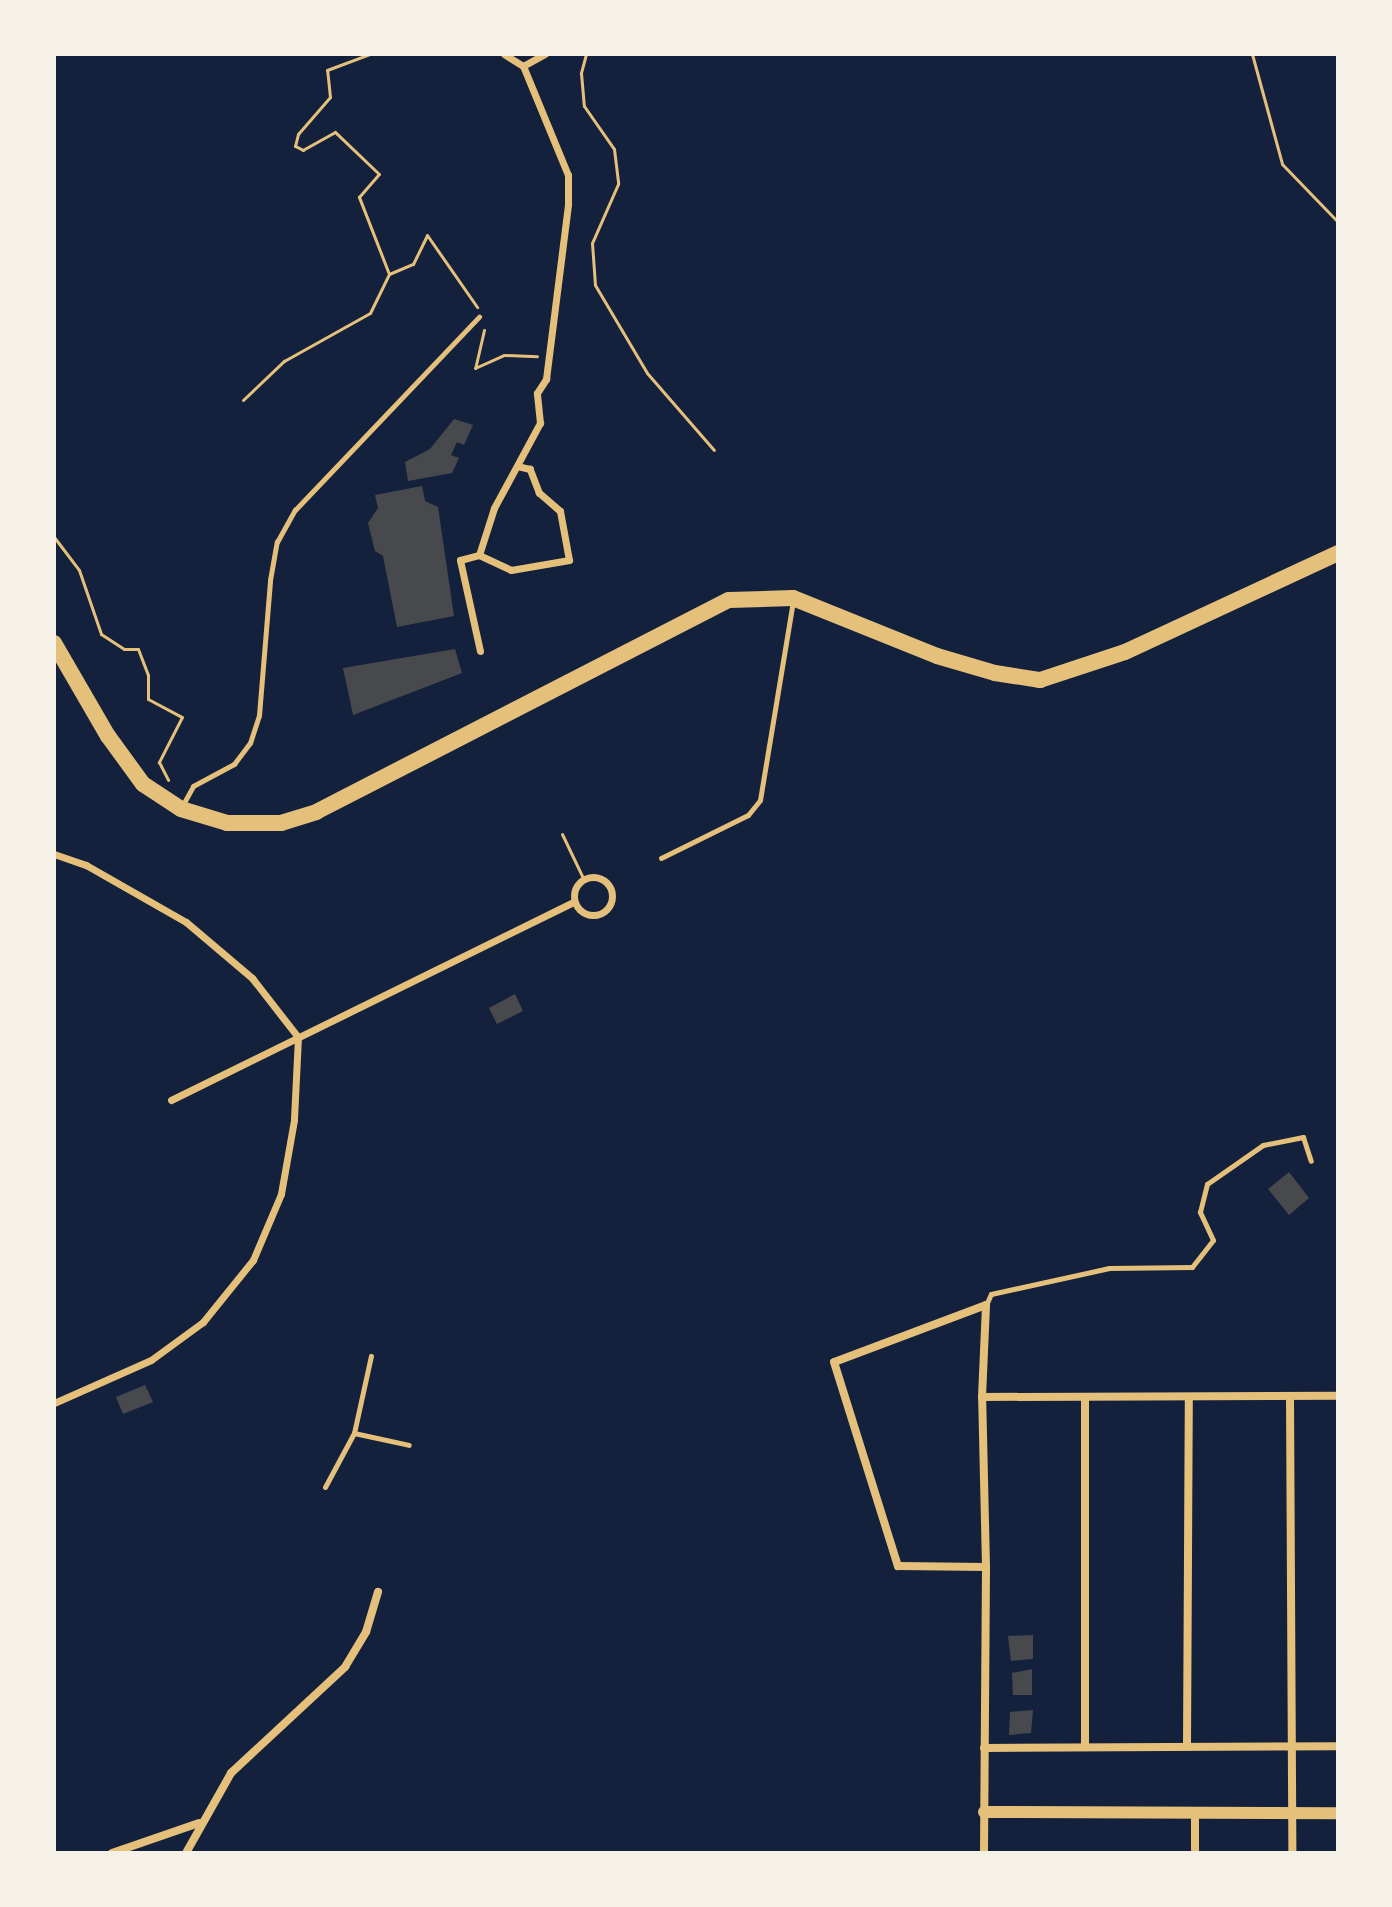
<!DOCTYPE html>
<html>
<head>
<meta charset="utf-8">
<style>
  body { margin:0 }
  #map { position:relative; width:1392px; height:1907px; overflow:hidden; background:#14213d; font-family:Karla,sans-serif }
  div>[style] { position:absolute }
  .building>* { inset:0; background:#48494c }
  .path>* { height:3px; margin:-1.5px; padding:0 1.5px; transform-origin:1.5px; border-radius:1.5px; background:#e5c07b }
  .service>* { height:5px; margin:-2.5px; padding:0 2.5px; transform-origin:2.5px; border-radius:2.5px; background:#e5c07b }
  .pedestrian>* { height:7px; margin:-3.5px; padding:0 3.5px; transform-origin:3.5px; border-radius:3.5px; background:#e5c07b }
  .pedestrian>.ring { margin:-3.5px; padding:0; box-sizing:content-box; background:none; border:7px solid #e5c07b; border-radius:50% }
  .minor>* { height:8px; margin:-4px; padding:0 4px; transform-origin:4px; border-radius:4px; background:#e5c07b }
  .tertiary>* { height:12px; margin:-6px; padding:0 6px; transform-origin:6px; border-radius:6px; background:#e5c07b }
  .primary>* { height:16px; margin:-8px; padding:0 8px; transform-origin:8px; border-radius:8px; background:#e5c07b }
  span { translate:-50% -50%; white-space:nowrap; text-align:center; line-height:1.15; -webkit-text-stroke:6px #f6f1e7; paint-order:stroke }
  .frame { position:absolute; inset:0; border:56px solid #f6f1e7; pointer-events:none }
</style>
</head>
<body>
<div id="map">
  <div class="building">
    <div style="clip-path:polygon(454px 419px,473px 425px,464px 445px,457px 442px,451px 455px,459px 458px,452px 473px,408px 481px,405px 462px,430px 449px)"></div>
    <div style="clip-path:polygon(422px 486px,425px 501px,438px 507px,454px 616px,397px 627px,383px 556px,375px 551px,368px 523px,378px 508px,375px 495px)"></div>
    <div style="clip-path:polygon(455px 649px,462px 673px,353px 715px,343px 668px)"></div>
    <div style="clip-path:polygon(515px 994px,523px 1011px,497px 1024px,489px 1008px)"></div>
    <div style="clip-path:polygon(1289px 1172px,1309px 1198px,1289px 1215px,1268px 1189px)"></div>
    <div style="clip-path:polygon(145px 1385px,153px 1402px,123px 1414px,116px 1397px)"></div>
    <div style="clip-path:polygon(1033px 1635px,1033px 1659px,1011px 1661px,1008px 1636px)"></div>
    <div style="clip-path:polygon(1032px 1669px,1032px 1695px,1013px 1695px,1012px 1673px)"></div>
    <div style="clip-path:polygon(1033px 1710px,1031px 1733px,1009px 1735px,1010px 1712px)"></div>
  </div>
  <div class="path">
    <div style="left:586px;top:54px;width:20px;rotate:105deg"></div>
    <div style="left:581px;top:73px;width:33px;rotate:85deg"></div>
    <div style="left:584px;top:106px;width:52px;rotate:55.1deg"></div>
    <div style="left:614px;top:149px;width:35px;rotate:83deg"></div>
    <div style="left:618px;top:184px;width:64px;rotate:113.8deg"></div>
    <div style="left:592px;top:243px;width:42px;rotate:85.9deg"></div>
    <div style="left:595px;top:285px;width:102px;rotate:59.4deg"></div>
    <div style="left:647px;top:373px;width:102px;rotate:49deg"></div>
    <div style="left:1252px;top:54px;width:114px;rotate:74.7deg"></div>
    <div style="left:1282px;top:164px;width:81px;rotate:46deg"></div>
    <div style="left:389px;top:274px;width:26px;rotate:-23deg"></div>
    <div style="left:413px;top:264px;width:32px;rotate:-64deg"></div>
    <div style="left:427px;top:235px;width:88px;rotate:55.2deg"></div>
    <div style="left:484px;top:330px;width:39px;rotate:103deg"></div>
    <div style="left:475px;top:368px;width:32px;rotate:-24deg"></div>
    <div style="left:504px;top:355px;width:33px;rotate:2deg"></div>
    <div style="left:243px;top:400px;width:57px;rotate:-43.6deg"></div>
    <div style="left:284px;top:361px;width:98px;rotate:-29.2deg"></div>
    <div style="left:370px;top:313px;width:43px;rotate:-64deg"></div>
    <div style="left:389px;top:274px;width:83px;rotate:-111.3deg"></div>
    <div style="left:359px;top:197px;width:30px;rotate:-49deg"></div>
    <div style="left:379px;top:174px;width:61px;rotate:-136.3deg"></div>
    <div style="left:335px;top:132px;width:37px;rotate:151deg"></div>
    <div style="left:303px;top:150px;width:9px;rotate:-153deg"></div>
    <div style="left:295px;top:146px;width:12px;rotate:-76deg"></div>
    <div style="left:298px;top:134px;width:49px;rotate:-49.1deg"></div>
    <div style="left:330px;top:97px;width:27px;rotate:-96deg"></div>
    <div style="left:327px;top:70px;width:46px;rotate:-20.4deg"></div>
    <div style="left:54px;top:537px;width:41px;rotate:52.9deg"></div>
    <div style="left:79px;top:570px;width:68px;rotate:71deg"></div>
    <div style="left:101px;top:634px;width:27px;rotate:33deg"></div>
    <div style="left:124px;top:649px;width:14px"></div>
    <div style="left:138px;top:649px;width:28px;rotate:69deg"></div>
    <div style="left:148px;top:675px;width:24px;rotate:90deg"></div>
    <div style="left:148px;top:699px;width:38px;rotate:28deg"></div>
    <div style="left:182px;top:717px;width:51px;rotate:117.1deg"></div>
    <div style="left:159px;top:762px;width:20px;rotate:63deg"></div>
    <div style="left:562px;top:834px;width:49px;rotate:64.5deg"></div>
  </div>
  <div class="service">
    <div style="left:181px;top:808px;width:25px;rotate:-61deg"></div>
    <div style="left:193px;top:786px;width:47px;rotate:-28.2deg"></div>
    <div style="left:234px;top:764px;width:26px;rotate:-53deg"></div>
    <div style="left:250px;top:743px;width:29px;rotate:-72deg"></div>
    <div style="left:259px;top:715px;width:135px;rotate:-85.3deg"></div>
    <div style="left:270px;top:580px;width:39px;rotate:-80deg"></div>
    <div style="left:277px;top:542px;width:37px;rotate:-61deg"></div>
    <div style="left:295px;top:510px;width:267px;rotate:-46.4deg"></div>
    <div style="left:661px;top:858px;width:97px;rotate:-26.3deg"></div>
    <div style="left:748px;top:815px;width:19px;rotate:-51deg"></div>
    <div style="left:760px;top:800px;width:203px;rotate:-80.6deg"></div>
    <div style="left:986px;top:1305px;width:12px;rotate:-66deg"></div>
    <div style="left:991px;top:1294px;width:121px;rotate:-12.4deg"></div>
    <div style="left:1109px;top:1268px;width:83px;rotate:-0.7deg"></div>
    <div style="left:1192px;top:1267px;width:34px;rotate:-52deg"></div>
    <div style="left:1213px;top:1240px;width:31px;rotate:-115deg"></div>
    <div style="left:1200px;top:1212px;width:29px;rotate:-76deg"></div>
    <div style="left:1207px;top:1184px;width:68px;rotate:-34.9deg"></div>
    <div style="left:1263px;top:1145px;width:41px;rotate:-11.3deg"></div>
    <div style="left:1303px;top:1137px;width:25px;rotate:72deg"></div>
    <div style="left:354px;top:1433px;width:56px;rotate:12.3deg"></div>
    <div style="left:325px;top:1487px;width:61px;rotate:-61.8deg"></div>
    <div style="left:354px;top:1433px;width:79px;rotate:-77.6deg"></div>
  </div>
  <div class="pedestrian">
    <div style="left:523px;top:66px;width:25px;rotate:-29deg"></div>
    <div style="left:479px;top:555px;width:35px;rotate:25deg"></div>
    <div style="left:511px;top:570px;width:59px;rotate:-9.8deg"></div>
    <div style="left:569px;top:560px;width:50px;rotate:-100.4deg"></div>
    <div style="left:560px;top:511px;width:28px;rotate:-139deg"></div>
    <div style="left:539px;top:493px;width:26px;rotate:-111deg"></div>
    <div style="left:530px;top:469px;width:13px;rotate:-167deg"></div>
    <div style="left:480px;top:651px;width:93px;rotate:-102.4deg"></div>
    <div style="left:460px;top:560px;width:20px;rotate:-15deg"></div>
    <div style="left:479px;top:555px;width:49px;rotate:-72.3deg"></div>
    <div style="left:494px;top:508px;width:97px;rotate:-61.6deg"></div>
    <div style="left:540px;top:423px;width:30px;rotate:-96deg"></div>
    <div style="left:537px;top:393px;width:17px;rotate:-57deg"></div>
    <div style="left:546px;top:379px;width:176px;rotate:-82.8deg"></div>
    <div style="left:568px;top:204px;width:29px;rotate:-90deg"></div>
    <div style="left:568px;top:175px;width:118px;rotate:-112.4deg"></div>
    <div style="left:523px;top:66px;width:22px;rotate:-148deg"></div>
    <div style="left:54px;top:854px;width:34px;rotate:19deg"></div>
    <div style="left:86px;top:865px;width:115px;rotate:29.7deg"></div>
    <div style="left:186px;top:922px;width:87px;rotate:40.3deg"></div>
    <div style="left:252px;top:978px;width:75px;rotate:52.1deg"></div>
    <div style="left:298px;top:1037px;width:83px;rotate:92.8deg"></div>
    <div style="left:294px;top:1120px;width:75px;rotate:100deg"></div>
    <div style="left:281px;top:1194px;width:72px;rotate:113deg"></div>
    <div style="left:253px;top:1260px;width:80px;rotate:128.9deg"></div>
    <div style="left:203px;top:1322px;width:64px;rotate:143.8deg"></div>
    <div style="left:151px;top:1360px;width:106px;rotate:156.1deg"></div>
    <div class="ring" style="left:574px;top:877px;width:31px;height:31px"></div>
    <div style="left:171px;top:1100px;width:449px;rotate:-26.2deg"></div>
  </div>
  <div class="minor">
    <div style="left:1290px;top:1396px;width:457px;rotate:89.7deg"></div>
    <div style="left:982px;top:1397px;width:356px;rotate:-0.2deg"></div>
    <div style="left:1085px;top:1397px;width:347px;rotate:90deg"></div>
    <div style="left:1187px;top:1746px;width:349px;rotate:-89.7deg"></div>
    <div style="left:984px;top:1748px;width:354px;rotate:-0.3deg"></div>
    <div style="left:1195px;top:1812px;width:41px;rotate:90deg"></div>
    <div style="left:112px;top:1853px;width:92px;rotate:-19deg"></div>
    <div style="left:186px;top:1853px;width:92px;rotate:-60.6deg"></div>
    <div style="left:231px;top:1773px;width:156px;rotate:-42.9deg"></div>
    <div style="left:345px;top:1667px;width:41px;rotate:-59deg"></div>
    <div style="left:366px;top:1632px;width:42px;rotate:-73.3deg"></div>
    <div style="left:984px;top:1853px;width:286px;rotate:-89.6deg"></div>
    <div style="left:986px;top:1567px;width:170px;rotate:-91.3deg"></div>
    <div style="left:982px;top:1397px;width:92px;rotate:-87.5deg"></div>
    <div style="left:986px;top:1305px;width:162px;rotate:159.4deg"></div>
    <div style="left:834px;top:1362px;width:214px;rotate:72.6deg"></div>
    <div style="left:898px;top:1566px;width:88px;rotate:0.7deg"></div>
  </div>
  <div class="tertiary">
    <div style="left:984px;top:1812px;width:354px;rotate:0.2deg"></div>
  </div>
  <div class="primary">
    <div style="left:54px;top:643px;width:108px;rotate:59.9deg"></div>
    <div style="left:108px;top:736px;width:59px;rotate:53.9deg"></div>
    <div style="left:143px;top:784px;width:45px;rotate:33.3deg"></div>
    <div style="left:181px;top:809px;width:48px;rotate:16.9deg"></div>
    <div style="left:227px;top:823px;width:54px"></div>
    <div style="left:281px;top:823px;width:37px;rotate:-17deg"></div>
    <div style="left:316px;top:812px;width:464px;rotate:-27.2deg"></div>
    <div style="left:729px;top:600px;width:64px;rotate:-1.8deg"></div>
    <div style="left:793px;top:598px;width:155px;rotate:21.9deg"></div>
    <div style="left:937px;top:656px;width:60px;rotate:16.3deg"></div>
    <div style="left:995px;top:673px;width:46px;rotate:8.8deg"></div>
    <div style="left:1040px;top:680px;width:89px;rotate:-18.2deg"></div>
    <div style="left:1125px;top:652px;width:235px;rotate:-24.9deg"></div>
  </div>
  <div class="frame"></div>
</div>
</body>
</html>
